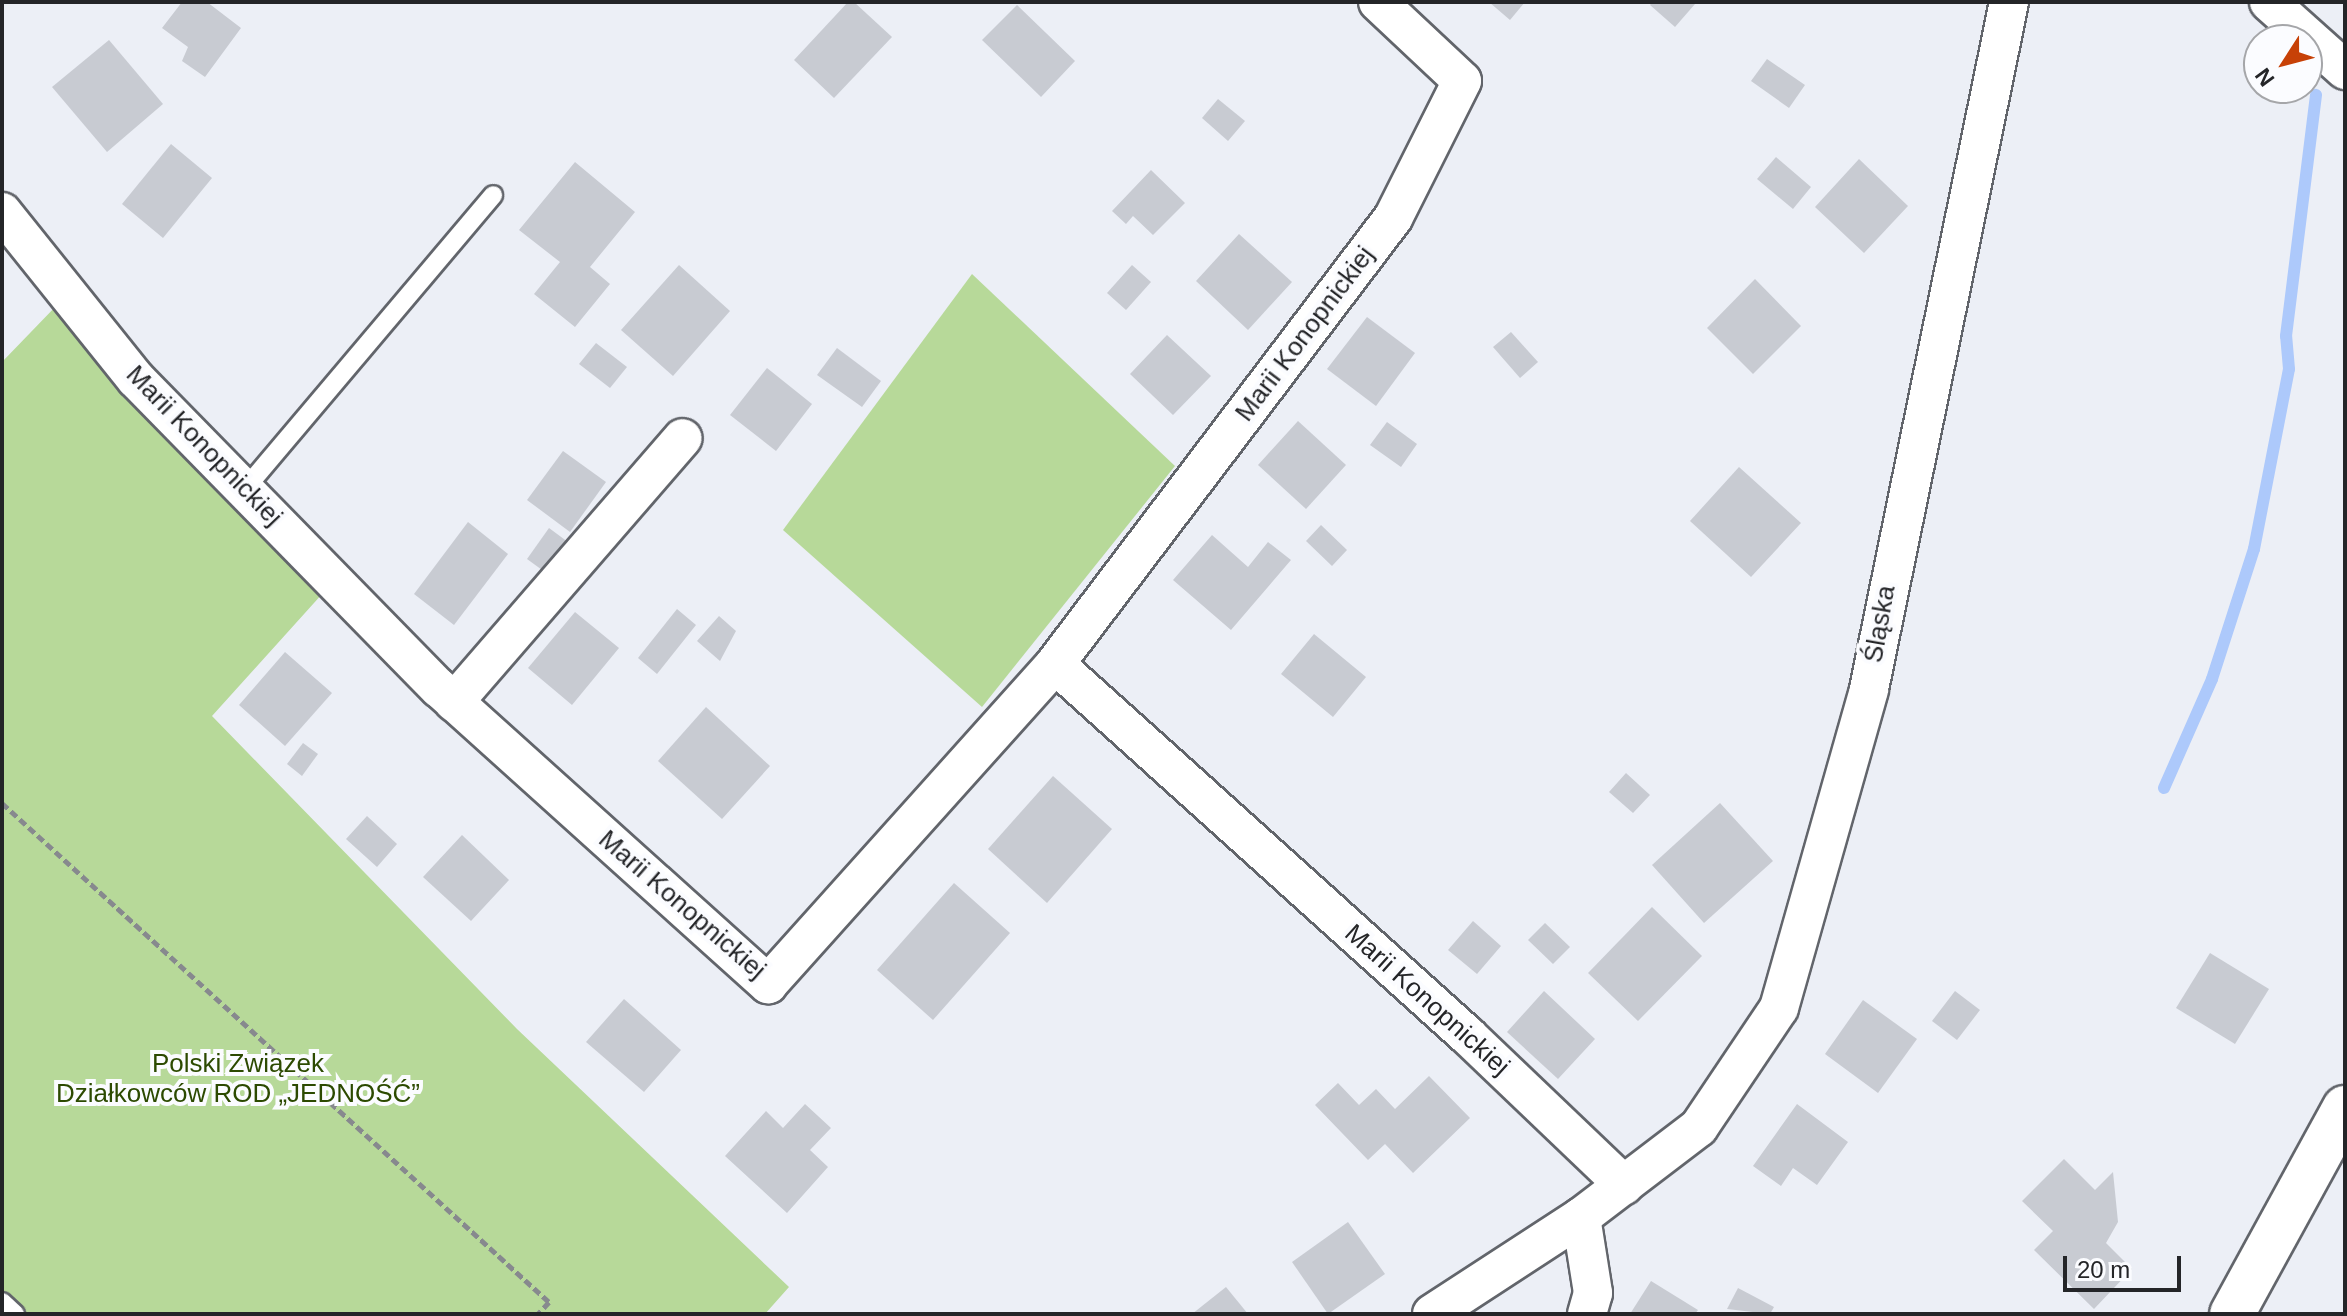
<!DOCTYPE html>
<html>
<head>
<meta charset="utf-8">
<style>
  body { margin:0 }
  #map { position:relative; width:2347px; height:1316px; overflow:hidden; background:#eceff6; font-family:Arial,sans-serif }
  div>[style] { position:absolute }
  .green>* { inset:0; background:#b7d999 }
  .stream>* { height:12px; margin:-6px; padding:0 6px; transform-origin:6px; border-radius:6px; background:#adc9fb }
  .building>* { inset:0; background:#c8cbd2 }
  .path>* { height:5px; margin-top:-2.5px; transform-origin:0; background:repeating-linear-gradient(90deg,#87898e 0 8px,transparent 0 12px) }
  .roads { filter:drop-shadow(2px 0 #62656b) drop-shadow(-2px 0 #62656b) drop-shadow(0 2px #62656b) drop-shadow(0 -2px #62656b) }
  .service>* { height:18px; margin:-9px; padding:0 9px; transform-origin:9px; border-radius:9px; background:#fff }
  .minor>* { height:38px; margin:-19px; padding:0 19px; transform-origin:19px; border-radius:19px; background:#fff }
  .secondary>* { height:44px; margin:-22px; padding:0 22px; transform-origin:22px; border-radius:22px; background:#fff }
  span { translate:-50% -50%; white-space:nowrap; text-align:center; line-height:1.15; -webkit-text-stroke:8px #fbfcff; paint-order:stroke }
  .street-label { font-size:26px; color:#242528 }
  .park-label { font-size:26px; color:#2c4a01 }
  .frame { position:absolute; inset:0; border:4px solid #242528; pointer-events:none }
  .north { position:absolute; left:2243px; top:24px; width:80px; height:80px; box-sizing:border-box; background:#fbfcff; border:2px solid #a5a6a9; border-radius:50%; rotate:234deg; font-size:22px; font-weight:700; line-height:32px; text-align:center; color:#242528 }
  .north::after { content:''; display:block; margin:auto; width:28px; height:36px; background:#c74107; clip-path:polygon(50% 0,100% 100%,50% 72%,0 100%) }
  .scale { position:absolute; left:2063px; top:1256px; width:118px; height:36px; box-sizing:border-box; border:4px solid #242528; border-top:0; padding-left:10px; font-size:24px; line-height:28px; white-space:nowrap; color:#242528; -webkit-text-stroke:6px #fbfcff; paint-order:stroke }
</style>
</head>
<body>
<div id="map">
  <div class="green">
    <div style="clip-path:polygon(972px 274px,1175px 466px,982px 707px,783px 530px)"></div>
    <div style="clip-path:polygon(58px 304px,323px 593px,212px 716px,517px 1029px,789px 1287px,765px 1314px,2px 1314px,2px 362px)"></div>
  </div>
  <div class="stream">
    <div style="left:2164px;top:788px;width:119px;rotate:-66.2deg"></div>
    <div style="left:2212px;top:679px;width:137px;rotate:-72.1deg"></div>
    <div style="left:2254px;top:549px;width:183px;rotate:-79deg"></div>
    <div style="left:2289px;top:369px;width:33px;rotate:-95deg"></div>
    <div style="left:2286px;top:336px;width:243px;rotate:-82.9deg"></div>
  </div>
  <div class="building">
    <div style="clip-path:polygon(182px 2px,207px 2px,241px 28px,205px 77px,182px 61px,188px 47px,162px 28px)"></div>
    <div style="clip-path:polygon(848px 2px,854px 2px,892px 37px,834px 98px,794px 60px)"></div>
    <div style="clip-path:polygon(1489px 2px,1525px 2px,1510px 20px)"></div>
    <div style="clip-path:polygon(1652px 2px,1692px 2px,1695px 4px,1675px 27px,1650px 5px)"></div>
    <div style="clip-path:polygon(1017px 5px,1075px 61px,1041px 97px,982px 40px)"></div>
    <div style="clip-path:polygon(109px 40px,163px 104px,107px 152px,52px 87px)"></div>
    <div style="clip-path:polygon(1767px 59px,1805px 85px,1789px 108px,1751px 81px)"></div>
    <div style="clip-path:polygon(1218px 99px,1245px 121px,1228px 141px,1202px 118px)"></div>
    <div style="clip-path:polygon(171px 144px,212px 178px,163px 238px,122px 204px)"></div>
    <div style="clip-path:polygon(1776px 157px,1811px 187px,1793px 209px,1757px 179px)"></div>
    <div style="clip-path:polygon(1859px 159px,1908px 206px,1864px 253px,1815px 207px)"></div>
    <div style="clip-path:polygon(575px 162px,635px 212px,590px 267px,610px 284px,575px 327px,534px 294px,560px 262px,519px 230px)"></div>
    <div style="clip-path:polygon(1151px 170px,1185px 203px,1153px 235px,1133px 216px,1126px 224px,1112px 211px)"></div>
    <div style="clip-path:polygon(1239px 234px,1292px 282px,1248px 330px,1196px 281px)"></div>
    <div style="clip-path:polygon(679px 265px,730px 311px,673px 376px,621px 330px)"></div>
    <div style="clip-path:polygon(1132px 265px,1151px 282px,1126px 310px,1107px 293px)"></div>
    <div style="clip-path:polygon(1755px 279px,1801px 326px,1753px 374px,1707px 328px)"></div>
    <div style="clip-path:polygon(1367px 317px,1415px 353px,1376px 406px,1327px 369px)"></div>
    <div style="clip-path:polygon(1511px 332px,1538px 362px,1520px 378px,1493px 347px)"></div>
    <div style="clip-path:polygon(1167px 335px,1211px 376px,1173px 415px,1130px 374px)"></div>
    <div style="clip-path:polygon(596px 343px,627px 367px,610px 388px,579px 364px)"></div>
    <div style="clip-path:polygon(837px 348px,881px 381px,862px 407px,817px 375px)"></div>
    <div style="clip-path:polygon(767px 368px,812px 404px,776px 451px,730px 415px)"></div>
    <div style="clip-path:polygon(1298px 421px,1346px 465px,1306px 509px,1258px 465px)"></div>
    <div style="clip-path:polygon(1387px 422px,1417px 444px,1401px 467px,1370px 445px)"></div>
    <div style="clip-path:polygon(563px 451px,606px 482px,570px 532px,527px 500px)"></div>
    <div style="clip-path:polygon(1739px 467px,1801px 523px,1751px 577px,1690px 521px)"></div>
    <div style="clip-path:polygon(468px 522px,508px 554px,454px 625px,414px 594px)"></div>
    <div style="clip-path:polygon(1321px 525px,1347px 550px,1332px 566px,1306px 541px)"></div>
    <div style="clip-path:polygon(549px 528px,572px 545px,549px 575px,527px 559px)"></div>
    <div style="clip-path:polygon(1212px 535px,1248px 567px,1268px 542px,1291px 560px,1231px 630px,1173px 580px)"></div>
    <div style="clip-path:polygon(677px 609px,696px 625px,657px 674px,638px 658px)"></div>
    <div style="clip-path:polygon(575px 612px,619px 648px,572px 705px,528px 668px)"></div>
    <div style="clip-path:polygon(719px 616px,736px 631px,720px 661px,697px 641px)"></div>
    <div style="clip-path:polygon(1314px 634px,1366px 677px,1333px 717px,1281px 674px)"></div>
    <div style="clip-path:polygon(285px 652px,332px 693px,285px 746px,239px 705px)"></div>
    <div style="clip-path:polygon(706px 707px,770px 766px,722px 819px,658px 761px)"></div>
    <div style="clip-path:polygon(303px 743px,318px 754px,302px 776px,287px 764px)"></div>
    <div style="clip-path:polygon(1626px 773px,1650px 795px,1633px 813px,1609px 792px)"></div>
    <div style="clip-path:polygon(1053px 776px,1112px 829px,1047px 903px,988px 849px)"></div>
    <div style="clip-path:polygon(1720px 803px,1773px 861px,1704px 923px,1652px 865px)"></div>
    <div style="clip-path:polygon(367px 816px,397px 844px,377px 867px,346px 839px)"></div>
    <div style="clip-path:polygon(462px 835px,509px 880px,471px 921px,423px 877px)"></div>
    <div style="clip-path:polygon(954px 883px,1010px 933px,933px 1020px,877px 970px)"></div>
    <div style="clip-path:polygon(1652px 907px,1702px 956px,1638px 1021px,1588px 973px)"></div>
    <div style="clip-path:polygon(1473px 921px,1501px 946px,1477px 974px,1448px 950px)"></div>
    <div style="clip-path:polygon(1545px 923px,1570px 947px,1553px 964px,1528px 940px)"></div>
    <div style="clip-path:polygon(2210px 953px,2269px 989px,2235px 1044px,2176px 1008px)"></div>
    <div style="clip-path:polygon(1544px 991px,1595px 1039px,1558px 1079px,1507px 1032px)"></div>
    <div style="clip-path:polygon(1955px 991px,1980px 1010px,1957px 1040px,1932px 1021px)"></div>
    <div style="clip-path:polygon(624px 999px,681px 1050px,644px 1092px,586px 1042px)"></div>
    <div style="clip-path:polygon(1863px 1000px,1917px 1039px,1878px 1093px,1825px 1054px)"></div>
    <div style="clip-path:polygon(1429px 1076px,1470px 1118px,1413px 1173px,1385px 1144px,1368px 1160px,1315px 1105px,1338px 1083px,1359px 1105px,1376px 1089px,1395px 1109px)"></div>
    <div style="clip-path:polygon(805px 1104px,831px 1128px,810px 1150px,828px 1167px,787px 1213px,725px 1156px,766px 1111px,783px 1128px)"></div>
    <div style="clip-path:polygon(1797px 1104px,1848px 1142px,1817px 1185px,1793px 1168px,1781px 1186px,1753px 1166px)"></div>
    <div style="clip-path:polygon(2064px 1159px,2095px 1190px,2113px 1172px,2118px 1222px,2106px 1243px,2132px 1269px,2094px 1309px,2034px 1250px,2053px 1231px,2022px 1201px)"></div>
    <div style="clip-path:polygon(1348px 1222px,1385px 1274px,1328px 1314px,1292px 1262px)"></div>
    <div style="clip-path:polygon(1651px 1281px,1698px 1310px,1695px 1314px,1630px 1314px)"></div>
    <div style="clip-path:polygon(1226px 1287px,1248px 1314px,1192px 1314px)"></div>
    <div style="clip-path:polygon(1738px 1288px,1774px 1307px,1770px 1314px,1727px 1309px)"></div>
  </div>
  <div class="path">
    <div style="left:2px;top:803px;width:740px;rotate:42.37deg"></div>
    <div style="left:549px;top:1302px;width:16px;rotate:133deg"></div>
  </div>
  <div class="roads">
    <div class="service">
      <div style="left:244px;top:490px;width:386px;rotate:-49.8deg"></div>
      <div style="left:2px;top:1302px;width:18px;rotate:43deg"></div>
    </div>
    <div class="minor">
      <div style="left:1378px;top:2px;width:115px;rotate:43.2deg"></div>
      <div style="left:1462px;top:81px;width:153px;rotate:116.7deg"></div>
      <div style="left:1393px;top:218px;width:560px;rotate:127.16deg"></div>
      <div style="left:1055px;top:664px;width:556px;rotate:42.01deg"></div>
      <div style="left:1468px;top:1036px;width:216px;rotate:43.7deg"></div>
      <div style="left:2269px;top:2px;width:102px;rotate:41.8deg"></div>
      <div style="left:2px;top:212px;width:214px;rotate:51.3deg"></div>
      <div style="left:136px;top:379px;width:433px;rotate:45.6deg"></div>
      <div style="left:439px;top:688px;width:443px;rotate:42deg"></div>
      <div style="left:768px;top:984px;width:430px;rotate:-48.1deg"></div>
      <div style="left:454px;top:702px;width:349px;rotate:-49.1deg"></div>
      <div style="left:1581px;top:1217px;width:77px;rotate:81deg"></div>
      <div style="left:1593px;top:1293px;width:22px;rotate:106deg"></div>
      <div style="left:1432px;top:1314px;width:178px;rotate:-33.1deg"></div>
      <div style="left:1581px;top:1217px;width:148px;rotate:-37.3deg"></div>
      <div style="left:1699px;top:1127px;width:143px;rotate:-56.1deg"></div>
      <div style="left:1779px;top:1008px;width:331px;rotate:-74.2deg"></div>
      <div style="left:1869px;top:689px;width:701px;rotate:-78.48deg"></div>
    </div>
    <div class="secondary">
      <div style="left:2232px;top:1314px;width:235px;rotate:-61.3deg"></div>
    </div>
  </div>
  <div class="street-label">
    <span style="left:1305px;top:334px;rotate:-53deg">Marii Konopnickiej</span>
    <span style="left:204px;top:446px;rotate:46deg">Marii Konopnickiej</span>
    <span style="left:1880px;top:624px;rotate:-80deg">Śląska</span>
    <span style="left:682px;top:905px;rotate:41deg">Marii Konopnickiej</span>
    <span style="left:1427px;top:1000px;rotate:42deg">Marii Konopnickiej</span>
  </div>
  <div class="park-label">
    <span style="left:238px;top:1079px">Polski Związek<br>Działkowców ROD „JEDNOŚĆ”</span>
  </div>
  <div class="frame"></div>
  <div class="north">N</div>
  <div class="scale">20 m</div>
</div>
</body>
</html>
